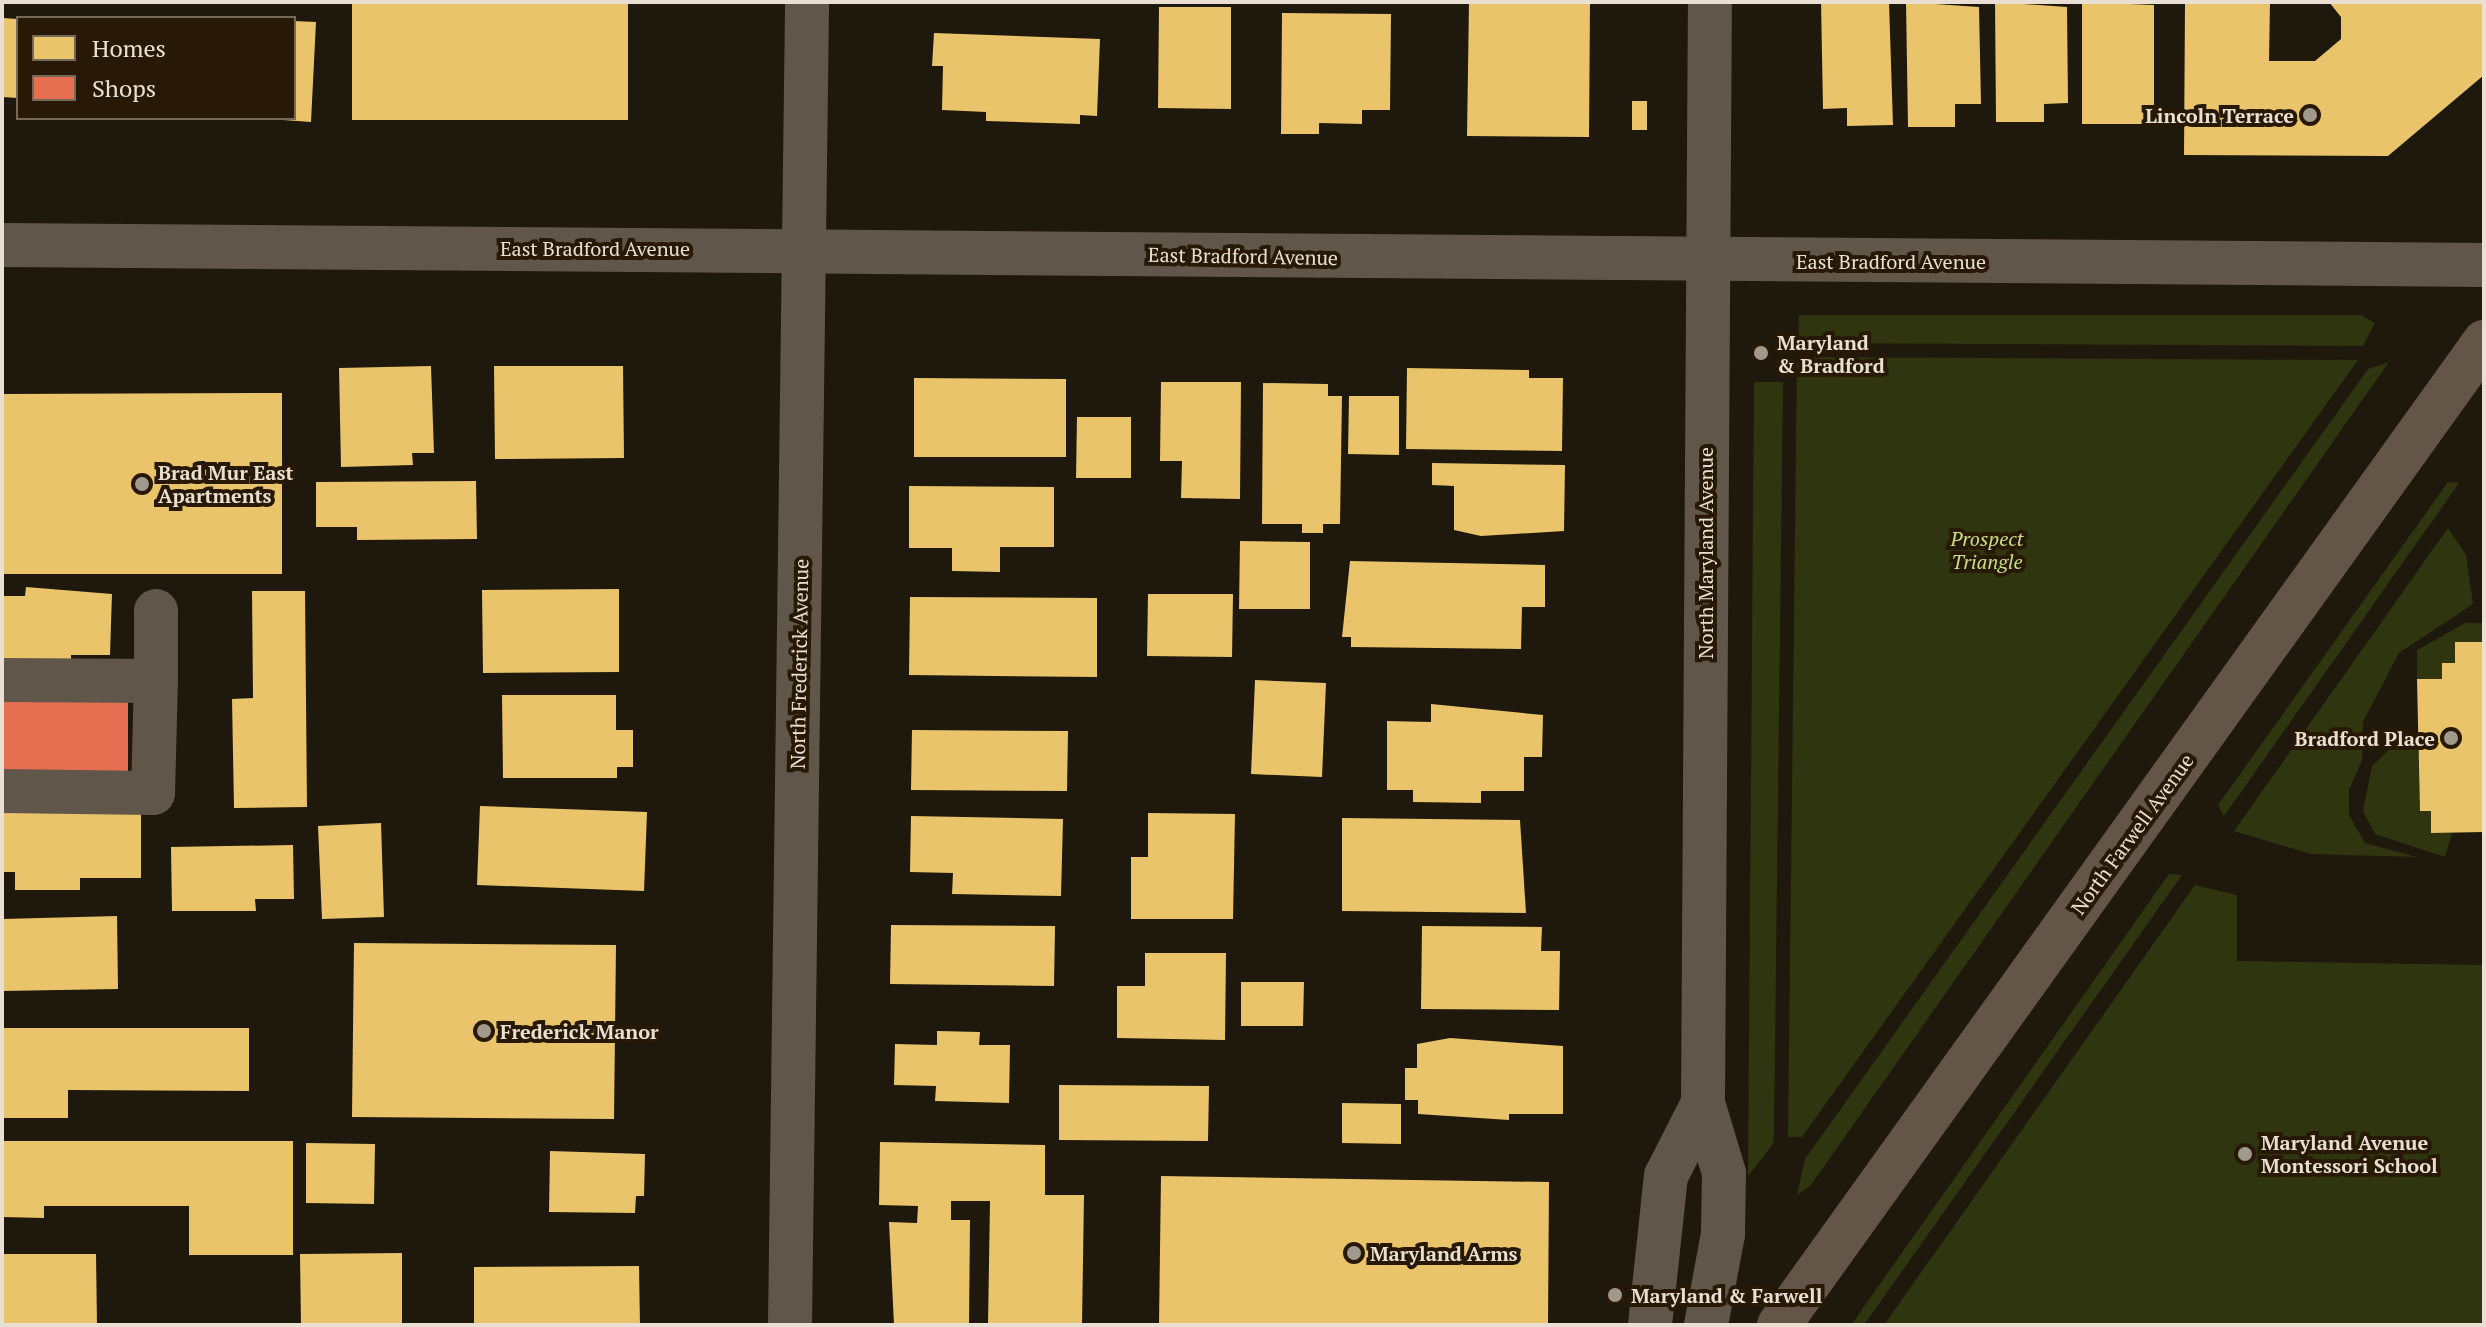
<!DOCTYPE html>
<html>
<head>
<meta charset="utf-8">
<style>
  body { margin:0 }
  #map { position:relative; width:2486px; height:1327px; overflow:hidden; background:#1f180d; font-family:"PT Serif",serif }
  div>[style] { position:absolute }
  .green>* { inset:0; background:#2e350f }
  .homes>* { inset:0; background:#e9c46a }
  .shops>* { inset:0; background:#e76f51 }
  .minor>* { height:44px; margin:-22px; padding:0 22px; transform-origin:22px; border-radius:22px; background:#61564a }
  .major>* { height:44px; margin:-22px; padding:0 22px; transform-origin:22px; border-radius:22px; background:#635547 }
  .dots>* { width:22px; height:22px; translate:-50% -50%; box-sizing:border-box; border:4px solid #271905; border-radius:50% }
  span { translate:-50% -50%; white-space:nowrap; text-align:center; line-height:1.15; -webkit-text-stroke:8px #271905; paint-order:stroke }
  .poi-label { font-size:20px; color:#e9dfd2; font-weight:700 }
  .right { translate:-100% -50%; text-align:right }
  .left { translate:0 -50%; text-align:left }
  .street-label { font-size:20px; color:#e9dfd2 }
  .park-label { font-size:20px; color:#c8de84; font-style:italic }
  .frame { position:absolute; inset:0; border:4px solid #e9dfd2; pointer-events:none }
  .legend { position:absolute; left:16px; top:16px; width:280px; height:104px; box-sizing:border-box; background:#271905; border:2px solid #756857; margin:0; padding:10px 14px; list-style:none; font-size:24px; color:#e9dfd2 }
  .legend li { display:flex; align-items:center; gap:16px; height:40px }
  .legend b { width:40px; border:2px solid #756857 }
</style>
</head>
<body>
<div id="map">
  <div class="green">
    <div style="clip-path:polygon(1799px 315px,2361px 315px,2375px 323px,2363px 346px,1798px 343px)"></div>
    <div style="clip-path:polygon(1797px 357px,2358px 360px,1802px 1137px,1788px 1137px)"></div>
    <div style="clip-path:polygon(2389px 362px,1811px 1185px,1797px 1195px,1805px 1159px,2368px 369px)"></div>
    <div style="clip-path:polygon(1754px 382px,1783px 382px,1774px 1130px,1773px 1144px,1748px 1176px)"></div>
    <div style="clip-path:polygon(2448px 482px,2459px 483px,2224px 816px,2218px 805px)"></div>
    <div style="clip-path:polygon(2448px 528px,2466px 555px,2473px 604px,2399px 653px,2363px 722px,2362px 760px,2349px 790px,2349px 815px,2365px 843px,2417px 857px,2311px 854px,2234px 831px)"></div>
    <div style="clip-path:polygon(2465px 623px,2484px 623px,2484px 642px,2455px 642px,2455px 663px,2442px 663px,2442px 679px,2417px 679px,2417px 650px)"></div>
    <div style="clip-path:polygon(2418px 741px,2420px 811px,2431px 811px,2431px 832px,2452px 833px,2445px 857px,2375px 834px,2363px 811px,2372px 766px,2395px 744px)"></div>
    <div style="clip-path:polygon(2169px 874px,2182px 875px,1864px 1325px,1851px 1325px)"></div>
    <div style="clip-path:polygon(2195px 885px,2237px 895px,2237px 961px,2484px 965px,2484px 1325px,1884px 1325px)"></div>
  </div>
  <div class="homes">
    <div style="clip-path:polygon(352px 2px,628px 2px,628px 120px,352px 120px)"></div>
    <div style="clip-path:polygon(1469px 2px,1590px 2px,1589px 137px,1467px 136px)"></div>
    <div style="clip-path:polygon(1821px 2px,1889px 2px,1893px 125px,1847px 126px,1847px 108px,1823px 109px)"></div>
    <div style="clip-path:polygon(1906px 2px,1979px 7px,1981px 104px,1955px 104px,1955px 127px,1908px 127px)"></div>
    <div style="clip-path:polygon(1995px 2px,2067px 7px,2068px 103px,2044px 104px,2044px 122px,1996px 122px)"></div>
    <div style="clip-path:polygon(2082px 2px,2154px 5px,2154px 124px,2082px 124px)"></div>
    <div style="clip-path:polygon(2185px 2px,2270px 2px,2269px 61px,2315px 61px,2341px 39px,2341px 17px,2329px 2px,2484px 2px,2484px 75px,2388px 156px,2184px 155px)"></div>
    <div style="clip-path:polygon(1159px 7px,1231px 7px,1231px 109px,1158px 108px)"></div>
    <div style="clip-path:polygon(1282px 13px,1391px 14px,1390px 110px,1362px 110px,1362px 124px,1319px 123px,1319px 134px,1281px 134px)"></div>
    <div style="clip-path:polygon(3px 18px,18px 19px,18px 98px,2px 97px)"></div>
    <div style="clip-path:polygon(294px 21px,316px 22px,311px 122px,283px 120px,294px 118px)"></div>
    <div style="clip-path:polygon(934px 33px,1100px 39px,1097px 116px,1080px 115px,1080px 124px,986px 121px,986px 112px,942px 110px,943px 66px,932px 66px)"></div>
    <div style="clip-path:polygon(1632px 101px,1647px 101px,1647px 130px,1632px 130px)"></div>
    <div style="clip-path:polygon(431px 366px,434px 453px,412px 453px,413px 465px,341px 467px,339px 368px)"></div>
    <div style="clip-path:polygon(494px 366px,623px 366px,624px 458px,495px 459px)"></div>
    <div style="clip-path:polygon(1407px 368px,1529px 370px,1529px 378px,1563px 378px,1562px 451px,1406px 449px)"></div>
    <div style="clip-path:polygon(914px 378px,1066px 379px,1066px 457px,914px 457px)"></div>
    <div style="clip-path:polygon(1161px 382px,1241px 382px,1240px 499px,1181px 498px,1182px 461px,1160px 461px)"></div>
    <div style="clip-path:polygon(1263px 383px,1328px 384px,1328px 396px,1342px 396px,1340px 524px,1323px 524px,1323px 533px,1302px 533px,1302px 524px,1262px 524px)"></div>
    <div style="clip-path:polygon(282px 393px,282px 574px,2px 574px,2px 394px)"></div>
    <div style="clip-path:polygon(1349px 396px,1399px 396px,1399px 455px,1348px 454px)"></div>
    <div style="clip-path:polygon(1077px 417px,1131px 417px,1131px 478px,1076px 478px)"></div>
    <div style="clip-path:polygon(1432px 463px,1565px 465px,1564px 531px,1481px 536px,1454px 530px,1454px 486px,1432px 485px)"></div>
    <div style="clip-path:polygon(476px 481px,477px 539px,357px 540px,357px 527px,316px 527px,316px 482px)"></div>
    <div style="clip-path:polygon(909px 486px,1054px 487px,1054px 547px,1000px 547px,1000px 572px,952px 571px,952px 548px,909px 548px)"></div>
    <div style="clip-path:polygon(1240px 541px,1310px 542px,1310px 609px,1239px 609px)"></div>
    <div style="clip-path:polygon(1350px 561px,1545px 565px,1545px 607px,1522px 607px,1521px 649px,1351px 647px,1351px 637px,1342px 637px)"></div>
    <div style="clip-path:polygon(26px 587px,112px 594px,110px 655px,71px 655px,71px 672px,2px 671px,2px 596px,25px 596px)"></div>
    <div style="clip-path:polygon(619px 589px,619px 672px,483px 673px,482px 590px)"></div>
    <div style="clip-path:polygon(252px 591px,305px 591px,307px 807px,234px 808px,232px 699px,253px 698px)"></div>
    <div style="clip-path:polygon(1148px 594px,1233px 594px,1232px 657px,1147px 656px)"></div>
    <div style="clip-path:polygon(910px 597px,1097px 598px,1097px 677px,909px 675px)"></div>
    <div style="clip-path:polygon(2455px 642px,2484px 642px,2484px 832px,2431px 833px,2431px 811px,2420px 811px,2417px 679px,2442px 679px,2442px 663px,2455px 663px)"></div>
    <div style="clip-path:polygon(1255px 680px,1326px 683px,1322px 777px,1251px 774px)"></div>
    <div style="clip-path:polygon(502px 695px,616px 695px,616px 730px,633px 730px,633px 767px,617px 767px,617px 778px,503px 778px)"></div>
    <div style="clip-path:polygon(1431px 704px,1543px 715px,1542px 757px,1524px 757px,1524px 791px,1481px 791px,1481px 803px,1413px 802px,1413px 790px,1387px 790px,1387px 721px,1431px 722px)"></div>
    <div style="clip-path:polygon(912px 730px,1068px 731px,1067px 791px,911px 790px)"></div>
    <div style="clip-path:polygon(480px 806px,647px 812px,644px 891px,477px 885px)"></div>
    <div style="clip-path:polygon(2px 810px,141px 810px,141px 878px,80px 878px,80px 890px,15px 890px,15px 872px,2px 872px)"></div>
    <div style="clip-path:polygon(1148px 813px,1235px 814px,1233px 919px,1131px 919px,1131px 857px,1148px 857px)"></div>
    <div style="clip-path:polygon(911px 816px,1063px 819px,1061px 896px,952px 894px,953px 873px,910px 872px)"></div>
    <div style="clip-path:polygon(1342px 818px,1520px 820px,1526px 913px,1342px 911px)"></div>
    <div style="clip-path:polygon(381px 823px,384px 917px,322px 919px,318px 826px)"></div>
    <div style="clip-path:polygon(293px 845px,294px 899px,255px 899px,256px 911px,172px 911px,171px 847px)"></div>
    <div style="clip-path:polygon(117px 916px,118px 989px,2px 991px,2px 919px)"></div>
    <div style="clip-path:polygon(891px 925px,1055px 926px,1054px 986px,890px 984px)"></div>
    <div style="clip-path:polygon(1422px 926px,1542px 927px,1541px 951px,1560px 951px,1559px 1010px,1421px 1009px)"></div>
    <div style="clip-path:polygon(354px 943px,616px 945px,614px 1119px,352px 1117px)"></div>
    <div style="clip-path:polygon(1145px 953px,1226px 953px,1225px 1040px,1117px 1038px,1117px 986px,1145px 986px)"></div>
    <div style="clip-path:polygon(1241px 982px,1304px 982px,1303px 1026px,1241px 1026px)"></div>
    <div style="clip-path:polygon(2px 1028px,249px 1028px,249px 1091px,68px 1090px,68px 1118px,2px 1118px)"></div>
    <div style="clip-path:polygon(937px 1031px,980px 1032px,979px 1045px,1010px 1045px,1009px 1103px,935px 1101px,936px 1086px,894px 1085px,895px 1044px,937px 1045px)"></div>
    <div style="clip-path:polygon(1450px 1038px,1563px 1046px,1563px 1114px,1509px 1114px,1509px 1120px,1418px 1114px,1418px 1100px,1405px 1100px,1405px 1068px,1417px 1068px,1417px 1044px)"></div>
    <div style="clip-path:polygon(1059px 1085px,1209px 1086px,1208px 1141px,1059px 1140px)"></div>
    <div style="clip-path:polygon(1342px 1103px,1401px 1104px,1401px 1144px,1342px 1143px)"></div>
    <div style="clip-path:polygon(2px 1141px,293px 1141px,293px 1255px,189px 1255px,189px 1206px,44px 1206px,44px 1218px,2px 1217px)"></div>
    <div style="clip-path:polygon(880px 1142px,1045px 1145px,1045px 1195px,1084px 1195px,1082px 1325px,988px 1325px,990px 1201px,951px 1201px,951px 1220px,970px 1220px,969px 1325px,894px 1325px,889px 1222px,917px 1223px,918px 1206px,879px 1205px)"></div>
    <div style="clip-path:polygon(306px 1143px,375px 1144px,374px 1204px,306px 1203px)"></div>
    <div style="clip-path:polygon(550px 1151px,645px 1154px,644px 1196px,636px 1196px,635px 1213px,549px 1212px)"></div>
    <div style="clip-path:polygon(1161px 1176px,1549px 1182px,1548px 1325px,1159px 1325px)"></div>
    <div style="clip-path:polygon(402px 1253px,402px 1325px,301px 1325px,300px 1254px)"></div>
    <div style="clip-path:polygon(2px 1254px,96px 1254px,97px 1325px,2px 1325px)"></div>
    <div style="clip-path:polygon(639px 1266px,640px 1325px,474px 1325px,474px 1267px)"></div>
  </div>
  <div class="shops">
    <div style="clip-path:polygon(2px 694px,128px 694px,128px 785px,2px 771px)"></div>
  </div>
  <div class="minor">
    <div style="left:2px;top:245px;width:2482px;rotate:0.46deg"></div>
    <div style="left:2px;top:680px;width:154px;rotate:0.4deg"></div>
    <div style="left:156px;top:681px;width:70px;rotate:-90deg"></div>
    <div style="left:2px;top:791px;width:151px;rotate:0.8deg"></div>
    <div style="left:153px;top:793px;width:112px;rotate:-88.5deg"></div>
    <div style="left:790px;top:1325px;width:1323px;rotate:-89.26deg"></div>
    <div style="left:1650px;top:1325px;width:150px;rotate:-83.9deg"></div>
    <div style="left:1666px;top:1176px;width:82px;rotate:-63.1deg"></div>
    <div style="left:1706px;top:1325px;width:93px;rotate:-79.4deg"></div>
    <div style="left:1723px;top:1234px;width:61px;rotate:-89.1deg"></div>
    <div style="left:1724px;top:1173px;width:73px;rotate:-106.7deg"></div>
    <div style="left:1703px;top:1103px;width:1101px;rotate:-89.64deg"></div>
  </div>
  <div class="major">
    <div style="left:1779px;top:1325px;width:1210px;rotate:-54.35deg"></div>
  </div>
  <div class="dots">
    <div style="left:2310px;top:115px;background:#a2998d"></div>
    <div style="left:1761px;top:353px;background:#a2998d"></div>
    <div style="left:142px;top:484px;background:#a2998d"></div>
    <div style="left:2451px;top:738px;background:#a2998d"></div>
    <div style="left:484px;top:1031px;background:#a2998d"></div>
    <div style="left:2245px;top:1154px;background:#a2998d"></div>
    <div style="left:1354px;top:1253px;background:#a2998d"></div>
    <div style="left:1615px;top:1295px;background:#a2998d"></div>
  </div>
  <div class="poi-label">
    <span class="right" style="left:2294px;top:115px">Lincoln Terrace</span>
    <span class="left" style="left:1777px;top:354px">Maryland<br>&amp; Bradford</span>
    <span class="left" style="left:158px;top:484px">Brad Mur East<br>Apartments</span>
    <span class="right" style="left:2435px;top:738px">Bradford Place</span>
    <span class="left" style="left:500px;top:1031px">Frederick Manor</span>
    <span class="left" style="left:2261px;top:1154px">Maryland Avenue<br>Montessori School</span>
    <span class="left" style="left:1370px;top:1253px">Maryland Arms</span>
    <span class="left" style="left:1631px;top:1295px">Maryland &amp; Farwell</span>
  </div>
  <div class="street-label">
    <span style="left:595px;top:248px">East Bradford Avenue</span>
    <span style="left:1243px;top:256px;rotate:1deg">East Bradford Avenue</span>
    <span style="left:1891px;top:261px">East Bradford Avenue</span>
    <span style="left:1705px;top:553px;rotate:-90deg">North Maryland Avenue</span>
    <span style="left:799px;top:664px;rotate:-89deg">North Frederick Avenue</span>
    <span style="left:2132px;top:834px;rotate:-54deg">North Farwell Avenue</span>
  </div>
  <div class="park-label">
    <span style="left:1987px;top:550px">Prospect<br>Triangle</span>
  </div>
  <div class="frame"></div>
  <ul class="legend">
  <li><b style="height:22px;background:#e9c46a"></b>Homes</li>
  <li><b style="height:22px;background:#e76f51"></b>Shops</li>
  </ul>
</div>
</body>
</html>
